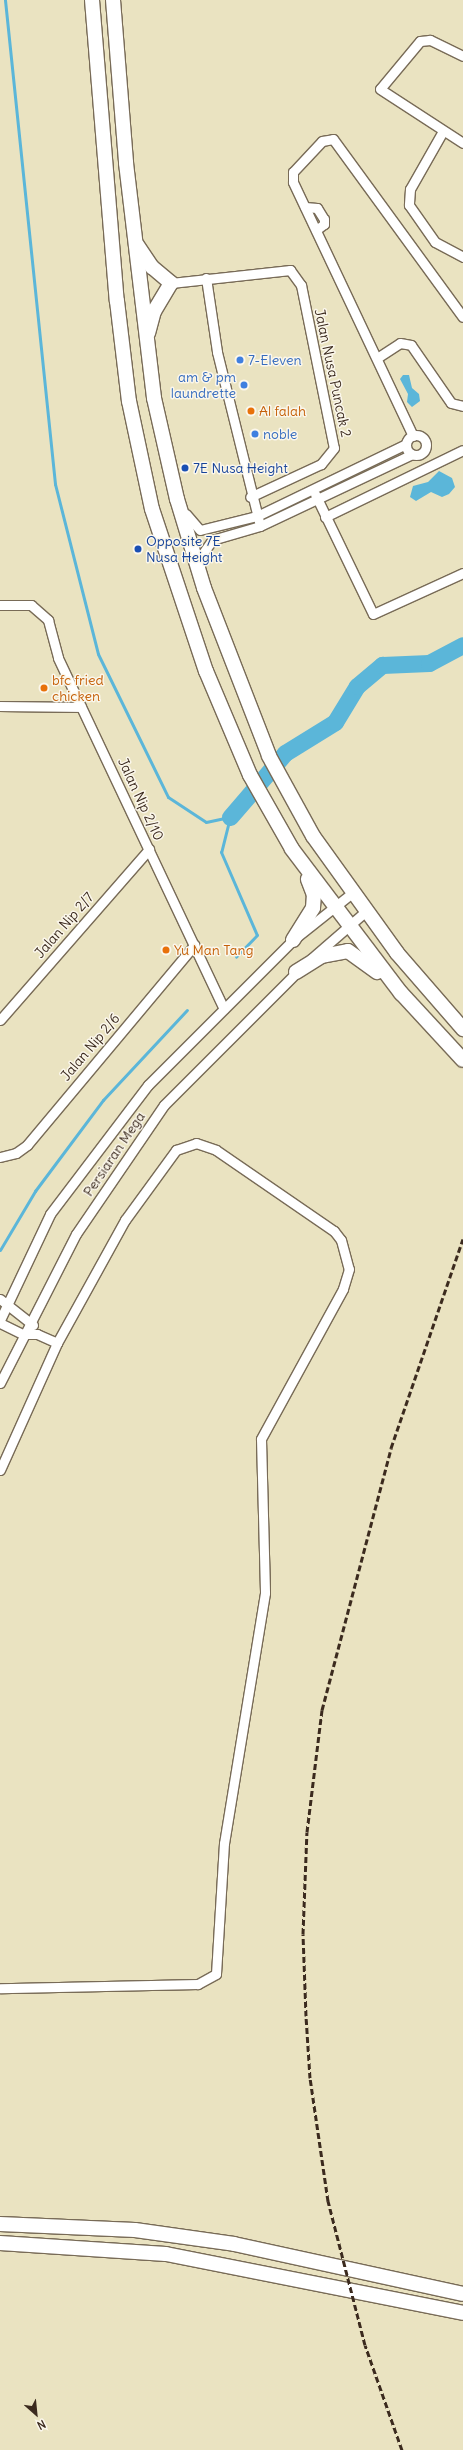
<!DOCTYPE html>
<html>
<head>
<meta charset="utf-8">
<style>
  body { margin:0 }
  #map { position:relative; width:463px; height:2450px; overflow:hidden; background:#eae3c1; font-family:Delius,sans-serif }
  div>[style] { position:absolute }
  .water>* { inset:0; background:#5bb6d9 }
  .stream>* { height:3px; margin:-1.5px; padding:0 1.5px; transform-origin:1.5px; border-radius:1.5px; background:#5bb6d9 }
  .river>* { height:17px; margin:-8.5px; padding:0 8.5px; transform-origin:8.5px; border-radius:8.5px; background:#5bb6d9 }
  .roads { filter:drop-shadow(1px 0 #786b57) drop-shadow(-1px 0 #786b57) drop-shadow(0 1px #786b57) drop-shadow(0 -1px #786b57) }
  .minor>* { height:9px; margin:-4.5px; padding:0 4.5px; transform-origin:4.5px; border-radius:4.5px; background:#fff }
  .minor>.ring { margin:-4.5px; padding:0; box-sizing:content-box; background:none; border:9px solid #fff; border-radius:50% }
  .primary>* { height:14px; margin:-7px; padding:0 7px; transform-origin:7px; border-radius:7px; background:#fff }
  .rail>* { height:3px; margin-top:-1.5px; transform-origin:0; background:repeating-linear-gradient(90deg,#3b2a1e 0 6px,transparent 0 9px) }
  .dots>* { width:11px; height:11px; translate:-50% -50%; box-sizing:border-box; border:2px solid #fbf7ec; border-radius:50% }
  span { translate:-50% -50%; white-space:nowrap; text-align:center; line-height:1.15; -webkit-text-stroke:3px #fbf7ec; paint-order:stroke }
  .shop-label { font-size:14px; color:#366cbe }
  .left { translate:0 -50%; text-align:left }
  .right { translate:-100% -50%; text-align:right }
  .street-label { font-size:14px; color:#3b2a1e }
  .food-label { font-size:14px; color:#c56008 }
  .transit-label { font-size:14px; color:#164399 }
  .north { position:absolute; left:16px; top:2394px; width:40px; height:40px; -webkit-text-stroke:3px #fbf7ec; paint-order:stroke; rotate:153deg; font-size:11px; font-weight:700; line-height:16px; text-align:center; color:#3b2a1e }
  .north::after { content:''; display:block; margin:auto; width:14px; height:18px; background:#3b2a1e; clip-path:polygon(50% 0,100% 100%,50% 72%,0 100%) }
</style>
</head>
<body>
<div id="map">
  <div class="water">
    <div style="clip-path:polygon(403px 375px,409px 375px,412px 388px,419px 394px,420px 401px,412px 407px,407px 402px,408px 394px,400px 379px)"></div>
    <div style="clip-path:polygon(439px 471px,452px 478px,455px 487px,449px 494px,442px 497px,431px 492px,416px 501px,410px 497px,413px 486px,428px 482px)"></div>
  </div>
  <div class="stream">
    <div style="left:5px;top:0;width:487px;rotate:84.1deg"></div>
    <div style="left:55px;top:484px;width:175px;rotate:75.8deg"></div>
    <div style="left:98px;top:654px;width:159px;rotate:63.9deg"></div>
    <div style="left:168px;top:797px;width:45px;rotate:33.3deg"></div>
    <div style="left:206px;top:822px;width:25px;rotate:-12deg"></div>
    <div style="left:230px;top:817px;width:36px;rotate:104deg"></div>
    <div style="left:221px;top:852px;width:90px;rotate:66.6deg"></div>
    <div style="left:257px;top:935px;width:30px;rotate:134deg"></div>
    <div style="left:0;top:1250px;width:69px;rotate:-59.3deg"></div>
    <div style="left:35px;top:1191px;width:114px;rotate:-53.2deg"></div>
    <div style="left:103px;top:1100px;width:123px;rotate:-47deg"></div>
  </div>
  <div class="river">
    <div style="left:230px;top:817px;width:84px;rotate:-49.3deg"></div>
    <div style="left:285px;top:753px;width:59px;rotate:-31.8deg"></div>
    <div style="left:335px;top:722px;width:42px;rotate:-58.6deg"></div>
    <div style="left:357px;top:686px;width:33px;rotate:-40deg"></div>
    <div style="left:382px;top:665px;width:47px;rotate:-2.4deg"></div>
    <div style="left:429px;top:663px;width:38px;rotate:-28deg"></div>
  </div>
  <div class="roads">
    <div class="minor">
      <div style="left:463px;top:56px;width:37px;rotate:-154deg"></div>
      <div style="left:430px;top:40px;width:10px;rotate:174deg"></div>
      <div style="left:420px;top:41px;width:62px;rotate:129.8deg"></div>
      <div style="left:380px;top:89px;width:99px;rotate:33deg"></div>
      <div style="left:443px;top:131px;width:67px;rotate:119.6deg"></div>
      <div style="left:410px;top:189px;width:16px;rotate:94deg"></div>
      <div style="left:409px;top:205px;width:45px;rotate:54.9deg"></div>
      <div style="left:435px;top:242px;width:32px;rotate:28deg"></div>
      <div style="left:305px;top:207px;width:12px;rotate:5deg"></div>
      <div style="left:317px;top:208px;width:13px;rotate:58deg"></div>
      <div style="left:324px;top:219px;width:5px;rotate:90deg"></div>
      <div style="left:324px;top:224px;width:10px;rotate:143deg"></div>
      <div style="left:206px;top:278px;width:75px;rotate:81.5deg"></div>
      <div style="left:217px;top:352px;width:179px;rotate:76.1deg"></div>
      <div style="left:171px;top:283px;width:120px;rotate:-6.2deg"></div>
      <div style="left:290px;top:270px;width:19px;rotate:54deg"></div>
      <div style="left:301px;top:285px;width:166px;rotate:78.6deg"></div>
      <div style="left:334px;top:448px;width:21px;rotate:129deg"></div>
      <div style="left:321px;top:464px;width:78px;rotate:155.1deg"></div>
      <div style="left:377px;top:358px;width:27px;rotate:-33deg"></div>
      <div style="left:400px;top:343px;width:11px;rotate:10deg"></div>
      <div style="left:411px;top:345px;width:70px;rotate:55.4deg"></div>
      <div style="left:451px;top:403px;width:12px;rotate:14deg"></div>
      <div class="ring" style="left:406px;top:435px;width:11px;height:11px"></div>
      <div style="left:413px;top:436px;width:281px;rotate:-115.3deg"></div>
      <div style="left:293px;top:182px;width:10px;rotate:-90deg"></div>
      <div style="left:293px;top:172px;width:42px;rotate:-46.9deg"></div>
      <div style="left:322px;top:141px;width:11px;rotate:-10deg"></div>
      <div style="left:333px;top:139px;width:220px;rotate:53.9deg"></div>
      <div style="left:315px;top:494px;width:133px;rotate:64.2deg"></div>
      <div style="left:373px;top:614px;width:99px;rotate:-24.5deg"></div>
      <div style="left:186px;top:514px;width:21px;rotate:49deg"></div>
      <div style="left:200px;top:530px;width:59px;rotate:-13.8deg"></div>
      <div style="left:257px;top:516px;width:165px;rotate:-25.8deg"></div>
      <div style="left:325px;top:517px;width:153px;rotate:-25.9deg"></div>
      <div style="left:200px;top:566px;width:10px;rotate:-84deg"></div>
      <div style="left:201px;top:556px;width:19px;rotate:-55deg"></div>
      <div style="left:212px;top:540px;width:50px;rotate:-16.3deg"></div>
      <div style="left:260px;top:526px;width:168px;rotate:-25.3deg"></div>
      <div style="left:0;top:605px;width:31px"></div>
      <div style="left:31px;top:605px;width:23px;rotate:41deg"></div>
      <div style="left:48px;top:620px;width:39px;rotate:75deg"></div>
      <div style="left:58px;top:658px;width:388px;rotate:64.7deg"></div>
      <div style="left:0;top:706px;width:81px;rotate:0.7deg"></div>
      <div style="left:312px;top:958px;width:70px;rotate:-41deg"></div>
      <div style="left:0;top:1020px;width:227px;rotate:-48.9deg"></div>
      <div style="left:0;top:1157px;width:16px;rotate:-14deg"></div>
      <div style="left:16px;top:1153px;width:14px;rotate:-36deg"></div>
      <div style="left:27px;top:1145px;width:261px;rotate:-50.1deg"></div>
      <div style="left:0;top:1299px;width:42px;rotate:38.2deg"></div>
      <div style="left:0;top:1320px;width:117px;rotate:-64.7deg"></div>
      <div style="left:50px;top:1214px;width:162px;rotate:-52.8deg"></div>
      <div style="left:148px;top:1085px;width:205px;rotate:-45deg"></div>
      <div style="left:293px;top:940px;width:75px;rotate:-38.5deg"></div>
      <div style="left:0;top:1323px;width:25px;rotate:26deg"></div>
      <div style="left:23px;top:1334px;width:14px"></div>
      <div style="left:37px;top:1334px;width:22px;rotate:24deg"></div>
      <div style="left:0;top:1383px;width:167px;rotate:-63deg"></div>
      <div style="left:76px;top:1234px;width:156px;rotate:-55.7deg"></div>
      <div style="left:164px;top:1105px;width:192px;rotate:-45deg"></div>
      <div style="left:0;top:1470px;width:139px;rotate:-65.8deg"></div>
      <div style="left:57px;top:1343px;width:141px;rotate:-61.1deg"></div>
      <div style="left:125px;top:1220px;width:87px;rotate:-53.9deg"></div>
      <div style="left:176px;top:1150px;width:21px;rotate:-19deg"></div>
      <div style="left:196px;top:1143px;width:21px;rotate:19deg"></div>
      <div style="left:216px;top:1150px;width:143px;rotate:34.5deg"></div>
      <div style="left:334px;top:1231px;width:11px;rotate:52deg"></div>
      <div style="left:341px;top:1240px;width:30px;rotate:75deg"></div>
      <div style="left:349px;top:1269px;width:21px;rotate:107deg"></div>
      <div style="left:343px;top:1289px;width:171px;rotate:118.7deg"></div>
      <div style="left:261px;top:1439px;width:154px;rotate:88.5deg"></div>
      <div style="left:265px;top:1593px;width:253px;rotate:99.3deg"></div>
      <div style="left:224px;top:1843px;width:131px;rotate:93.5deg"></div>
      <div style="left:216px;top:1974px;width:21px;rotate:151deg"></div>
      <div style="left:198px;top:1984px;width:198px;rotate:178.8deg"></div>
    </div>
    <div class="primary">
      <div style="left:92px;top:0;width:302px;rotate:85.3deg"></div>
      <div style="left:117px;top:301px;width:101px;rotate:83.2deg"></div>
      <div style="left:129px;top:401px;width:110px;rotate:78deg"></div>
      <div style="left:152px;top:509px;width:171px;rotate:71.6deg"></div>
      <div style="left:206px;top:671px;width:113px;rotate:67.1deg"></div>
      <div style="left:250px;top:775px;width:85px;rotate:60.4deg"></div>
      <div style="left:292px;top:849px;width:181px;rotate:52.9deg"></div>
      <div style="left:401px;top:993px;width:91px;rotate:47.2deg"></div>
      <div style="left:113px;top:0;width:164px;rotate:85.4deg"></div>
      <div style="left:126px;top:163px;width:237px;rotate:83.2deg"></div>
      <div style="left:154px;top:398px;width:104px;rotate:77.2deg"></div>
      <div style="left:177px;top:499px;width:93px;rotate:73.1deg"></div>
      <div style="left:204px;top:588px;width:180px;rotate:68.8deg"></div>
      <div style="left:269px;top:756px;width:91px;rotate:61.2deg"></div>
      <div style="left:313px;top:836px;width:144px;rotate:54.3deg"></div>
      <div style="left:397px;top:953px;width:101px;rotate:49deg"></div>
      <div style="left:137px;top:245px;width:27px;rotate:56deg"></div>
      <div style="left:152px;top:267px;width:25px;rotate:40deg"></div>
      <div style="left:171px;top:283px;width:33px;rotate:121deg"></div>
      <div style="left:154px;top:311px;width:23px;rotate:105deg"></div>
      <div style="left:293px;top:940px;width:38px;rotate:-58deg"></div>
      <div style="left:313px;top:908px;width:13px;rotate:-86deg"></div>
      <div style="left:314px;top:895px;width:17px;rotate:-111deg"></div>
      <div style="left:296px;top:972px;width:31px;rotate:-32deg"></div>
      <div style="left:322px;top:956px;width:26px;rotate:-11deg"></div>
      <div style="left:348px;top:951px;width:36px;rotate:36deg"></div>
      <div style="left:0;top:2224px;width:135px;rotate:2.5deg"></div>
      <div style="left:135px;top:2230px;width:100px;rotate:8deg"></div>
      <div style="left:234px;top:2244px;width:234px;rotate:12.3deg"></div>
      <div style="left:0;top:2243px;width:166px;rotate:3.8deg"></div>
      <div style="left:166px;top:2254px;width:303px;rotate:11.2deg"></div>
    </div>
  </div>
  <div class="rail">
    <div style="left:402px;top:2450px;width:111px;rotate:-109.4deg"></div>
    <div style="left:365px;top:2345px;width:149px;rotate:-104.4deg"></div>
    <div style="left:328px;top:2201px;width:124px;rotate:-98.3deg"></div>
    <div style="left:310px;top:2078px;width:62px;rotate:-93.7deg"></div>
    <div style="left:306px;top:2016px;width:82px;rotate:-92.1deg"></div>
    <div style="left:303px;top:1934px;width:102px;rotate:-87.8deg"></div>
    <div style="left:307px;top:1832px;width:123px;rotate:-83deg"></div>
    <div style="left:322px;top:1710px;width:271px;rotate:-75.2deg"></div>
    <div style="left:391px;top:1448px;width:221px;rotate:-71deg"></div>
  </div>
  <div class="dots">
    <div style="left:240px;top:360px;background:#3f7fe0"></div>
    <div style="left:244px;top:385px;background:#3f7fe0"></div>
    <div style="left:251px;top:411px;background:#e8710a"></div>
    <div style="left:255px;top:434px;background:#3f7fe0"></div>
    <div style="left:185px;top:468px;background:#1a4fb4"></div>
    <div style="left:138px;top:549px;background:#1a4fb4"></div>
    <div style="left:44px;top:688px;background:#e8710a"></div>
    <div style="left:166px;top:950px;background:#e8710a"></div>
  </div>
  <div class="shop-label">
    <span class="left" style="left:248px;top:360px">7-Eleven</span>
    <span class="right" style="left:236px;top:385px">am &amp; pm<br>laundrette</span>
    <span class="left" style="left:263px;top:434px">noble</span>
  </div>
  <div class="street-label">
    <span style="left:333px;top:373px;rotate:78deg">Jalan Nusa Puncak 2</span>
    <span style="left:141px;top:799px;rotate:65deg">Jalan Nip 2/10</span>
    <span style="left:64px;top:925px;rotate:-49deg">Jalan Nip 2/7</span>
    <span style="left:90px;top:1047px;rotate:-50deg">Jalan Nip 2/6</span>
    <span style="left:114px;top:1154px;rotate:-56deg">Persiaran Mega</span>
  </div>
  <div class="food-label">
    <span class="left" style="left:259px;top:411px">Al falah</span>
    <span class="left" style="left:52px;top:688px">bfc fried<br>chicken</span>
    <span class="left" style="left:174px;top:950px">Yu Man Tang</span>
  </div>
  <div class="transit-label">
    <span class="left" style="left:193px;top:468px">7E Nusa Height</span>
    <span class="left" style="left:146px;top:549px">Opposite 7E<br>Nusa Height</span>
  </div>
  <div class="north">N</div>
</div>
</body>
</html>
